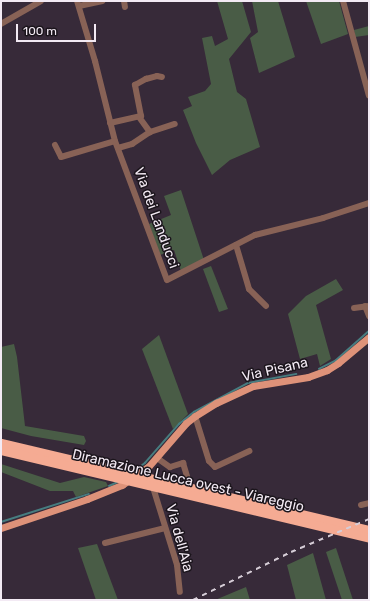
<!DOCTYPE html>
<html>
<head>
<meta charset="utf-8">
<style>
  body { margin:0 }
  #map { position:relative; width:370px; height:601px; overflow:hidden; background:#372a39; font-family:Rubik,sans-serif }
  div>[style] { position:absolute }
  .green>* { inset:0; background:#495c46 }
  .stream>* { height:1.5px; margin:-0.75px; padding:0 0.75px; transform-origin:0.75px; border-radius:0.75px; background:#477d80 }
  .minor>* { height:6px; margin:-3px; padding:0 3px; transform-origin:3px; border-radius:3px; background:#886256 }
  .major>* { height:7px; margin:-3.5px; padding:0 3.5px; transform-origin:3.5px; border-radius:3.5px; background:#de9279 }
  .highway>* { height:9px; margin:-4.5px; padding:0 4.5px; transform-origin:4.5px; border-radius:4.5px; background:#f5ab93 }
  .rail>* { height:1.5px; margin-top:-0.75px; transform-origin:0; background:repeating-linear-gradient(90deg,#d5ccd6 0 5px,transparent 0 10px) }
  span { translate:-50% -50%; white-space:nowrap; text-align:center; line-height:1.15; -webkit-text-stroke:3px #1b151c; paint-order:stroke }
  .street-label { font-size:14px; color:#f3eaf4 }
  .frame { position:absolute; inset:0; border:2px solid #f3eaf4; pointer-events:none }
  .scale { position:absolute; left:16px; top:24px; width:80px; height:18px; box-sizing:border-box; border:2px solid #f3eaf4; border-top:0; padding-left:5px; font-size:12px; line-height:14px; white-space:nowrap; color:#f3eaf4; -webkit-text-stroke:3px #1b151c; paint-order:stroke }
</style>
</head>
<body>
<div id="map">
  <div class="green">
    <div style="clip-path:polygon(217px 1px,242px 1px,251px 32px,229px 59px,237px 92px,246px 99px,260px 147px,230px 160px,212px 175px,196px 143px,183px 110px,192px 106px,188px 97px,205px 91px,211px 84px,202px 38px,212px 36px,215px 46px,228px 39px)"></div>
    <div style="clip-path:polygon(252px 1px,278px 1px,295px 57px,259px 73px,250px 38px,258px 32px)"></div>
    <div style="clip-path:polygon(306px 1px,339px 1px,348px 34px,321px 44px)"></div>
    <div style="clip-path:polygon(369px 26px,369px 35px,355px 37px,354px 30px)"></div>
    <div style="clip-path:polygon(181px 190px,204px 260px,181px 271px,174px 250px,160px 255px,149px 224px,171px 215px,164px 196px)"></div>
    <div style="clip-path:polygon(211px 266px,228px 309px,219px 312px,203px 269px)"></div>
    <div style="clip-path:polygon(336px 279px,343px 290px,316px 305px,331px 359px,320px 366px,317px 354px,300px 359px,288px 314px,306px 296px)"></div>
    <div style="clip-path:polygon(159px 335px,188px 414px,173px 429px,142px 349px)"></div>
    <div style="clip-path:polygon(14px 344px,17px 357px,25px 426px,84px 436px,86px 441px,84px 445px,31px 436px,1px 428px,1px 347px)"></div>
    <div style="clip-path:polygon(1px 464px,60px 483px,84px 477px,106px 482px,108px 486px,76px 497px,73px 491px,50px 491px,1px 472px)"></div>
    <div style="clip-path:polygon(97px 544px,118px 600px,96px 600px,78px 548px)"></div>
    <div style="clip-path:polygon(336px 548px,353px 600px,342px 600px,326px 552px)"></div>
    <div style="clip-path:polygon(313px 553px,326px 600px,296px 600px,287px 565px)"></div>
    <div style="clip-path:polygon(246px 587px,250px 600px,215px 600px)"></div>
  </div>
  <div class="stream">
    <div style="left:319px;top:369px;width:18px;rotate:-27deg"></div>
    <div style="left:335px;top:361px;width:45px;rotate:-41.4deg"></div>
    <div style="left:135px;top:471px;width:13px;rotate:-39deg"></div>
    <div style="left:145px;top:463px;width:52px;rotate:-48.9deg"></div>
    <div style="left:179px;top:424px;width:19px;rotate:-39deg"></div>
    <div style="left:194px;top:412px;width:61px;rotate:-28.2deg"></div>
    <div style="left:248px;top:383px;width:49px;rotate:-10.6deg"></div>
    <div style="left:109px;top:486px;width:10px;rotate:-24deg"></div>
    <div style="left:1px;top:522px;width:92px;rotate:-17.7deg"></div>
  </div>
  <div class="minor">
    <div style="left:77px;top:1px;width:63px;rotate:73.3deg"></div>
    <div style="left:95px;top:61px;width:82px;rotate:76deg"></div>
    <div style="left:115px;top:141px;width:148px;rotate:69.5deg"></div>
    <div style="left:167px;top:280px;width:99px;rotate:-27.1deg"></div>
    <div style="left:255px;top:235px;width:70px;rotate:-14deg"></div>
    <div style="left:323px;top:218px;width:48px;rotate:-18.1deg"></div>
    <div style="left:124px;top:1px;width:6px;rotate:81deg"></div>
    <div style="left:343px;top:1px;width:98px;rotate:74.7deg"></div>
    <div style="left:79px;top:6px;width:24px;rotate:-12deg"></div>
    <div style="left:1px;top:24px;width:46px;rotate:-29.9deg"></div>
    <div style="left:139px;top:117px;width:19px;rotate:54deg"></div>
    <div style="left:110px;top:123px;width:32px;rotate:-13deg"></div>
    <div style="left:141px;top:116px;width:32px;rotate:-101deg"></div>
    <div style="left:135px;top:85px;width:13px;rotate:-29deg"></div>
    <div style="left:146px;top:79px;width:11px;rotate:-15deg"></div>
    <div style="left:157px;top:76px;width:5px;rotate:11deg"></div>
    <div style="left:55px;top:145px;width:13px;rotate:63deg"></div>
    <div style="left:61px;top:157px;width:56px;rotate:-16.5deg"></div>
    <div style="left:118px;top:148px;width:15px;rotate:-16deg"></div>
    <div style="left:132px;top:144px;width:22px;rotate:-34deg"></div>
    <div style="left:150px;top:132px;width:26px;rotate:-18deg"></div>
    <div style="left:236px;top:245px;width:46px;rotate:73.5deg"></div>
    <div style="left:249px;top:289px;width:24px;rotate:45deg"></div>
    <div style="left:365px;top:306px;width:11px;rotate:68deg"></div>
    <div style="left:354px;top:308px;width:15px;rotate:-8deg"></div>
    <div style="left:195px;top:416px;width:47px;rotate:72.7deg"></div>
    <div style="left:209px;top:461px;width:8px;rotate:45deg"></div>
    <div style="left:215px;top:467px;width:38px;rotate:-25deg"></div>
    <div style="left:157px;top:458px;width:16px;rotate:35deg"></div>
    <div style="left:170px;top:467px;width:14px;rotate:-17deg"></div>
    <div style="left:183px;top:463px;width:14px;rotate:73deg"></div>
    <div style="left:147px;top:468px;width:102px;rotate:72.8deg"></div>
    <div style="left:177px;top:565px;width:27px;rotate:84deg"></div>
    <div style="left:361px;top:505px;width:8px;rotate:-14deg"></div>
    <div style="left:105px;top:543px;width:62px;rotate:-14deg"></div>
  </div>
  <div class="major">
    <div style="left:1px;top:528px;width:91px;rotate:-18.6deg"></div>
    <div style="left:87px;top:499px;width:38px;rotate:-22deg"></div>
    <div style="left:122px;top:485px;width:32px;rotate:-35deg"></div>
    <div style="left:148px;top:467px;width:58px;rotate:-49.2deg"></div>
    <div style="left:186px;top:423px;width:11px;rotate:-38deg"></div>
    <div style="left:195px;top:416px;width:25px;rotate:-32deg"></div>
    <div style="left:216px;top:403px;width:41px;rotate:-24.7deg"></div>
    <div style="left:253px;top:386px;width:56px;rotate:-9.3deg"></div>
    <div style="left:308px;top:377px;width:20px;rotate:-20deg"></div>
    <div style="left:327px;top:370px;width:13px;rotate:-32deg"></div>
    <div style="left:338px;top:363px;width:40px;rotate:-40deg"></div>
  </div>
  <div class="highway">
    <div style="left:1px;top:443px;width:378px;rotate:13.3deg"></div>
    <div style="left:1px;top:450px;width:378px;rotate:13.4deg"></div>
  </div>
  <div class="rail">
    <div style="left:193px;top:600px;width:109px;rotate:-26.1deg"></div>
    <div style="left:291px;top:552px;width:85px;rotate:-22.9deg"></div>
  </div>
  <div class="street-label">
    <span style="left:156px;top:218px;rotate:70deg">Via dei Landucci</span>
    <span style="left:275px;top:370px;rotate:-13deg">Via Pisana</span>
    <span style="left:188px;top:481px;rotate:13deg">Diramazione Lucca ovest - Viareggio</span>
    <span style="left:179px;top:538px;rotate:75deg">Via dell'Aia</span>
  </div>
  <div class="frame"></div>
  <div class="scale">100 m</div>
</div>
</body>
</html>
